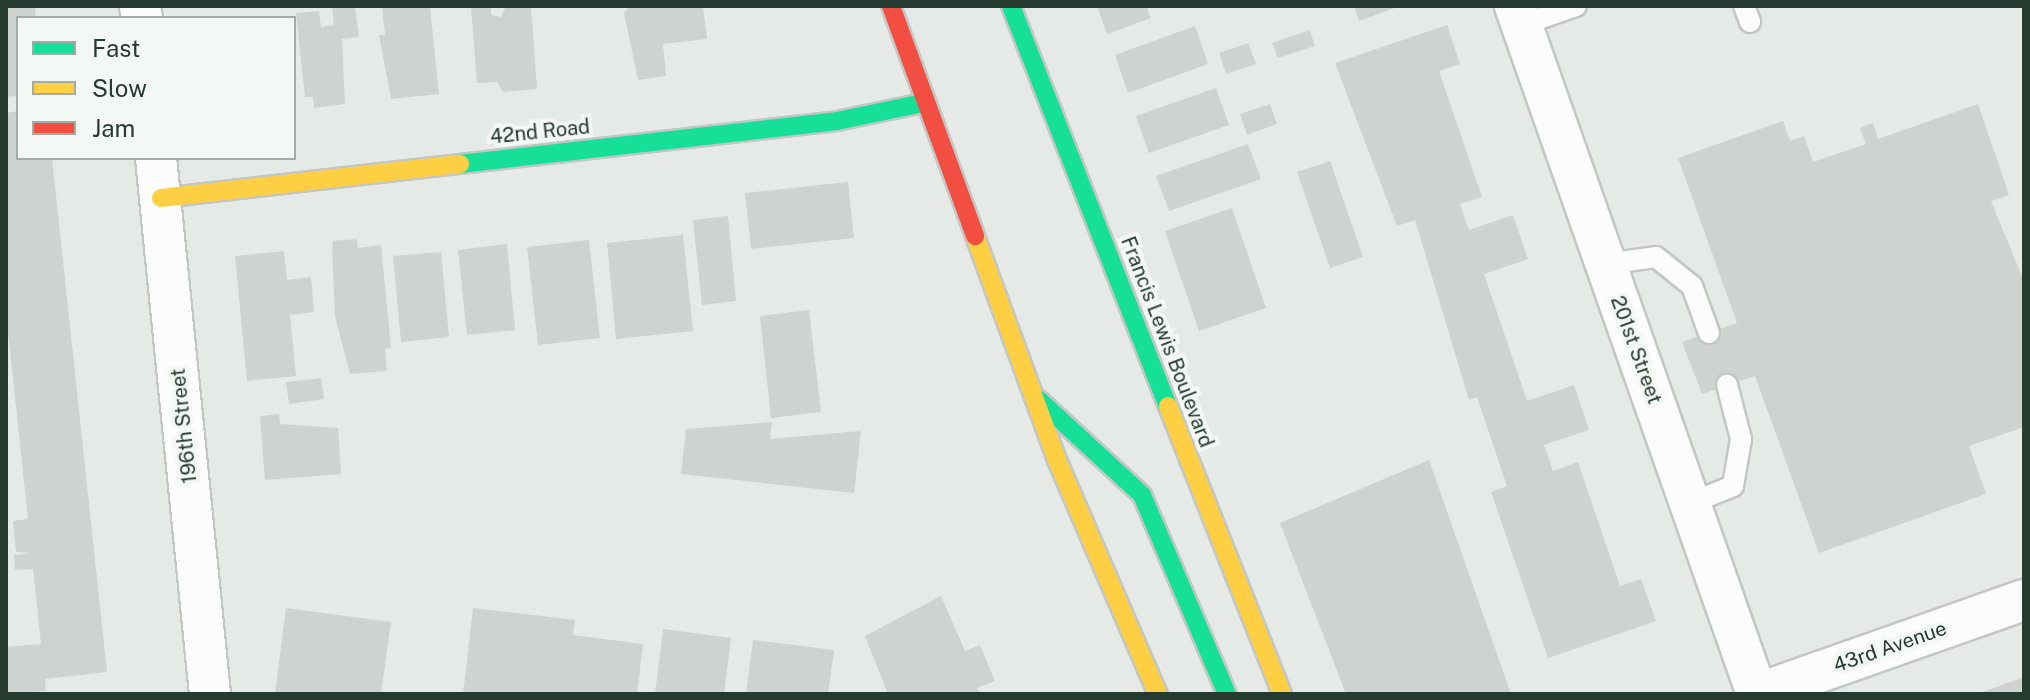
<!DOCTYPE html>
<html>
<head>
<meta charset="utf-8">
<style>
  body { margin:0 }
  #map { position:relative; width:2030px; height:700px; overflow:hidden; background:#e5eae7; font-family:"Public Sans",sans-serif }
  div>[style] { position:absolute }
  .building>* { inset:0; background:#ced3d0 }
  .roads { filter:drop-shadow(2px 0 #c2c7c4) drop-shadow(-2px 0 #c2c7c4) drop-shadow(0 2px #c2c7c4) drop-shadow(0 -2px #c2c7c4) }
  .lane>* { height:20px; margin:-10px; padding:0 10px; transform-origin:10px; border-radius:10px; background:#fbfcfb }
  .street>* { height:40px; margin:-20px; padding:0 20px; transform-origin:20px; border-radius:20px; background:#fbfcfb }
  .fast>* { height:18px; margin:-9px; padding:0 9px; transform-origin:9px; border-radius:9px; background:#16e098 }
  .slow>* { height:18px; margin:-9px; padding:0 9px; transform-origin:9px; border-radius:9px; background:#ffcf43 }
  .jam>* { height:18px; margin:-9px; padding:0 9px; transform-origin:9px; border-radius:9px; background:#f24e42 }
  span { translate:-50% -50%; white-space:nowrap; text-align:center; line-height:1.15; -webkit-text-stroke:8px #f4f8f5; paint-order:stroke }
  .street-label { font-size:20px; color:#253b30 }
  .frame { position:absolute; inset:0; border:8px solid #253b30; pointer-events:none }
  .legend { position:absolute; left:16px; top:16px; width:280px; height:144px; box-sizing:border-box; background:#f4f8f5; border:2px solid #a1aca6; margin:0; padding:10px 14px; list-style:none; font-size:24px; color:#253b30 }
  .legend li { display:flex; align-items:center; gap:16px; height:40px }
  .legend b { width:40px; border:2px solid #a1aca6 }
</style>
</head>
<body>
<div id="map">
  <div class="building">
    <div style="clip-path:polygon(6px 6px,35px 6px,36px 18px,18px 18px,18px 96px,6px 97px)"></div>
    <div style="clip-path:polygon(332px 6px,355px 6px,359px 37px,342px 39px,345px 104px,314px 108px,313px 97px,305px 97px,296px 13px,319px 11px,321px 27px,334px 25px)"></div>
    <div style="clip-path:polygon(382px 6px,430px 6px,439px 94px,391px 99px,379px 35px,385px 35px)"></div>
    <div style="clip-path:polygon(471px 6px,491px 6px,491px 15px,501px 17px,506px 6px,531px 6px,537px 89px,503px 92px,497px 82px,477px 83px)"></div>
    <div style="clip-path:polygon(630px 6px,703px 6px,707px 39px,663px 44px,666px 76px,638px 80px,624px 13px)"></div>
    <div style="clip-path:polygon(1097px 6px,1146px 6px,1151px 18px,1107px 34px)"></div>
    <div style="clip-path:polygon(1354px 6px,1400px 6px,1359px 21px)"></div>
    <div style="clip-path:polygon(1447px 25px,1460px 64px,1439px 71px,1482px 197px,1460px 204px,1469px 230px,1513px 215px,1528px 259px,1484px 274px,1521px 383px,1527px 401px,1574px 385px,1589px 430px,1544px 445px,1553px 471px,1578px 462px,1620px 586px,1641px 579px,1656px 621px,1548px 658px,1491px 492px,1507px 486px,1477px 397px,1469px 400px,1415px 220px,1397px 226px,1335px 63px)"></div>
    <div style="clip-path:polygon(1195px 26px,1208px 64px,1128px 93px,1115px 55px)"></div>
    <div style="clip-path:polygon(1310px 30px,1315px 46px,1278px 58px,1272px 43px)"></div>
    <div style="clip-path:polygon(1248px 43px,1256px 64px,1226px 74px,1219px 53px)"></div>
    <div style="clip-path:polygon(1216px 88px,1229px 125px,1149px 153px,1136px 116px)"></div>
    <div style="clip-path:polygon(1270px 104px,1277px 124px,1247px 135px,1240px 114px)"></div>
    <div style="clip-path:polygon(1978px 104px,2009px 195px,1991px 201px,2024px 281px,2024px 427px,1969px 446px,1986px 494px,1819px 553px,1755px 376px,1702px 394px,1682px 342px,1737px 323px,1678px 158px,1783px 121px,1790px 141px,1804px 136px,1813px 162px,1866px 144px,1860px 128px,1873px 123px,1878px 139px)"></div>
    <div style="clip-path:polygon(18px 111px,18px 158px,52px 158px,107px 672px,45px 679px,46px 691px,6px 694px,6px 647px,41px 644px,33px 569px,15px 570px,14px 555px,32px 553px,16px 552px,13px 521px,28px 519px,6px 313px,6px 113px)"></div>
    <div style="clip-path:polygon(1248px 144px,1261px 179px,1169px 211px,1156px 176px)"></div>
    <div style="clip-path:polygon(1330px 161px,1363px 257px,1330px 268px,1297px 172px)"></div>
    <div style="clip-path:polygon(848px 182px,854px 238px,751px 249px,745px 193px)"></div>
    <div style="clip-path:polygon(1232px 208px,1266px 308px,1199px 331px,1165px 231px)"></div>
    <div style="clip-path:polygon(728px 216px,736px 301px,702px 305px,693px 220px)"></div>
    <div style="clip-path:polygon(683px 235px,693px 331px,616px 339px,607px 243px)"></div>
    <div style="clip-path:polygon(357px 239px,358px 248px,381px 245px,391px 348px,385px 349px,387px 371px,350px 374px,335px 316px,332px 249px,333px 241px)"></div>
    <div style="clip-path:polygon(589px 240px,600px 338px,538px 345px,527px 247px)"></div>
    <div style="clip-path:polygon(507px 244px,515px 330px,467px 335px,458px 250px)"></div>
    <div style="clip-path:polygon(284px 251px,287px 280px,311px 277px,314px 312px,290px 315px,296px 376px,247px 381px,235px 256px)"></div>
    <div style="clip-path:polygon(441px 252px,449px 337px,401px 342px,393px 256px)"></div>
    <div style="clip-path:polygon(809px 310px,821px 412px,771px 418px,760px 316px)"></div>
    <div style="clip-path:polygon(321px 378px,324px 399px,289px 404px,286px 382px)"></div>
    <div style="clip-path:polygon(279px 414px,280px 424px,338px 428px,341px 474px,265px 480px,260px 416px)"></div>
    <div style="clip-path:polygon(772px 422px,770px 439px,861px 431px,854px 493px,681px 474px,686px 429px)"></div>
    <div style="clip-path:polygon(1429px 460px,1511px 694px,1346px 694px,1280px 523px)"></div>
    <div style="clip-path:polygon(941px 596px,965px 651px,980px 645px,995px 681px,977px 688px,980px 694px,888px 694px,865px 636px)"></div>
    <div style="clip-path:polygon(286px 608px,391px 622px,381px 694px,275px 694px)"></div>
    <div style="clip-path:polygon(473px 608px,575px 620px,573px 635px,643px 644px,637px 694px,463px 694px)"></div>
    <div style="clip-path:polygon(663px 629px,731px 638px,724px 694px,655px 694px)"></div>
    <div style="clip-path:polygon(753px 640px,834px 650px,828px 694px,746px 694px)"></div>
    <div style="clip-path:polygon(2024px 677px,2024px 694px,1977px 694px)"></div>
  </div>
  <div class="roads">
    <div class="lane">
      <div style="left:1744px;top:6px;width:17px;rotate:69deg"></div>
      <div style="left:1521px;top:25px;width:58px;rotate:-19.1deg"></div>
      <div style="left:1605px;top:264px;width:51px;rotate:-7.8deg"></div>
      <div style="left:1656px;top:257px;width:46px;rotate:38.9deg"></div>
      <div style="left:1692px;top:286px;width:50px;rotate:70.1deg"></div>
      <div style="left:1691px;top:503px;width:45px;rotate:-22deg"></div>
      <div style="left:1733px;top:486px;width:48px;rotate:-80.3deg"></div>
      <div style="left:1741px;top:439px;width:56px;rotate:-104.5deg"></div>
    </div>
    <div class="street">
      <div style="left:140px;top:6px;width:12px;rotate:81deg"></div>
      <div style="left:1515px;top:6px;width:729px;rotate:70.62deg"></div>
      <div style="left:156px;top:158px;width:539px;rotate:84.25deg"></div>
      <div style="left:1757px;top:694px;width:283px;rotate:-19.4deg"></div>
    </div>
    <div class="fast">
      <div style="left:1011px;top:6px;width:430px;rotate:68.6deg"></div>
      <div style="left:460px;top:164px;width:379px;rotate:-6.5deg"></div>
      <div style="left:837px;top:121px;width:88px;rotate:-11.8deg"></div>
      <div style="left:1039px;top:400px;width:140px;rotate:42.7deg"></div>
      <div style="left:1142px;top:495px;width:216px;rotate:66.9deg"></div>
    </div>
    <div class="slow">
      <div style="left:161px;top:198px;width:301px;rotate:-6.5deg"></div>
      <div style="left:975px;top:236px;width:239px;rotate:69.9deg"></div>
      <div style="left:1057px;top:460px;width:255px;rotate:66.7deg"></div>
      <div style="left:1168px;top:406px;width:310px;rotate:68.4deg"></div>
    </div>
    <div class="jam">
      <div style="left:891px;top:6px;width:245px;rotate:69.9deg"></div>
    </div>
  </div>
  <div class="street-label">
    <span style="left:540px;top:132px;rotate:-6deg">42nd Road</span>
    <span style="left:1167px;top:342px;rotate:69deg">Francis Lewis Boulevard</span>
    <span style="left:1636px;top:350px;rotate:70deg">201st Street</span>
    <span style="left:184px;top:426px;rotate:-96deg">196th Street</span>
    <span style="left:1890px;top:647px;rotate:-19deg">43rd Avenue</span>
  </div>
  <div class="frame"></div>
  <ul class="legend">
  <li><b style="height:10px;background:#16e098"></b>Fast</li>
  <li><b style="height:10px;background:#ffcf43"></b>Slow</li>
  <li><b style="height:10px;background:#f24e42"></b>Jam</li>
  </ul>
</div>
</body>
</html>
